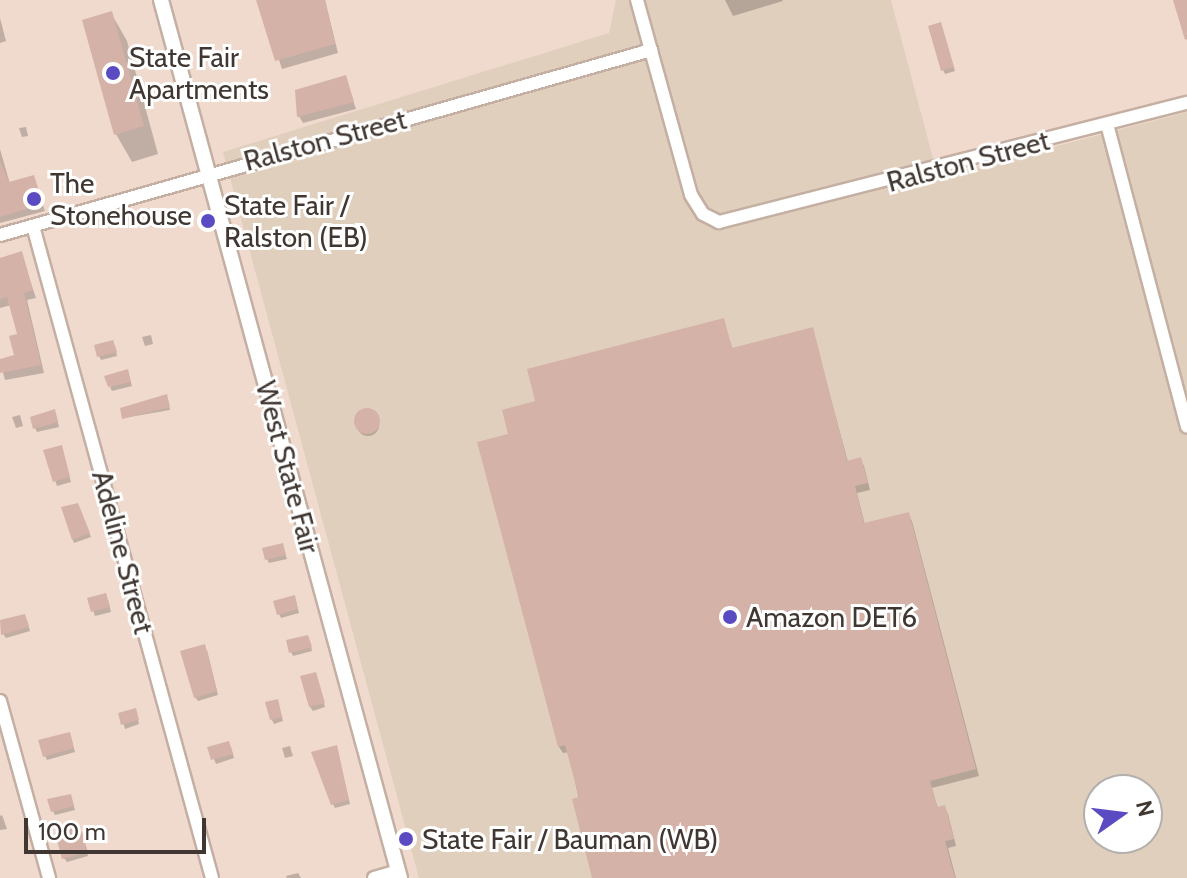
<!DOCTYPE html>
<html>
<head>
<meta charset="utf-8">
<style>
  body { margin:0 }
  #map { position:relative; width:1187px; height:878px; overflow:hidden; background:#f0dacd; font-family:Cabin,sans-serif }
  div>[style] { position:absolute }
  .industrial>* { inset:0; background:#e1cfbe }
  .shadow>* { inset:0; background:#0003 }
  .round { border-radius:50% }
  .building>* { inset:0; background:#d5b2a8 }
  .roads { filter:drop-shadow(2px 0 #c4afa2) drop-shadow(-2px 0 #c4afa2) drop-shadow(0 2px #c4afa2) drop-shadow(0 -2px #c4afa2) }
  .minor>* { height:12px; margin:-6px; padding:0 6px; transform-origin:6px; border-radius:6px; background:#fff }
  .tertiary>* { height:14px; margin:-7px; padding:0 7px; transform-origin:7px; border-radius:7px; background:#fff }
  .dots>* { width:22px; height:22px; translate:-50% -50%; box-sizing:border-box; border:4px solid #fff; border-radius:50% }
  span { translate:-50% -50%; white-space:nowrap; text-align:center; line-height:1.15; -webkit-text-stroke:6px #fff; paint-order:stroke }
  .poi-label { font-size:28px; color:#403732 }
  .left { translate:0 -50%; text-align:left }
  .street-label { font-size:28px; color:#403732 }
  .north { position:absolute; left:1083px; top:774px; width:80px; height:80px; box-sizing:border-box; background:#fff; border:2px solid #b3afad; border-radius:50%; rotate:76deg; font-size:22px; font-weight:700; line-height:32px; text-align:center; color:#403732 }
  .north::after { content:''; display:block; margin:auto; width:28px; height:36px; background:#5a4bc3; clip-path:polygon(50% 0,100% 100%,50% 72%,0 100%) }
  .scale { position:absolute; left:24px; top:818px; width:182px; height:36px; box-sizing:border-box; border:4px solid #403732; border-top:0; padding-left:10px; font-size:24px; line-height:28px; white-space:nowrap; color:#403732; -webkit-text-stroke:6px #fff; paint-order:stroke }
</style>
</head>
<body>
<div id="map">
  <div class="industrial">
    <div style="clip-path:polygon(evenodd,616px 0,891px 0,938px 177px,1187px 112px,1187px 878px,419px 878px,223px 152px,609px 33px,616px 0,1099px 790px,1147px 790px,1147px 838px,1099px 838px,1099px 790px)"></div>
  </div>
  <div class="shadow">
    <div style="clip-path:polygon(259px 0,325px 0,338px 53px,282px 69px)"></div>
    <div style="clip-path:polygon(725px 0,782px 0,783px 1px,733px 16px)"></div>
    <div style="clip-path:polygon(111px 13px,127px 41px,158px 154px,132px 162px,116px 134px)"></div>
    <div style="clip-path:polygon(0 18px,6px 41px,0 43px)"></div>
    <div style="clip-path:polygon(942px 28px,955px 71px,945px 74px,943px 70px)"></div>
    <div style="clip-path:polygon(345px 77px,356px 109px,303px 123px,299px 116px)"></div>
    <div style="clip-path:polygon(26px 127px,28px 136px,22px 137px,19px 128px)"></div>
    <div style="clip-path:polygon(0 149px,10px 184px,33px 177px,45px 211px,0 223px)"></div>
    <div style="clip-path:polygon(21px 254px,36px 298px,27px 300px,44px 373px,5px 380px,0 361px,16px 357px,20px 336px,11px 305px,0 308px,0 260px)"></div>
    <div style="clip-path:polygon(723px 320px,733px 350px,812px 329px,848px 462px,860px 459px,864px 466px,870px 490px,857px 493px,865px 525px,908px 514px,912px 521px,979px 776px,932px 788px,938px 809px,944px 807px,948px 814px,956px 846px,948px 848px,956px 878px,595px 878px,569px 752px,563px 753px,559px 747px,510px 436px,537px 403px)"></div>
    <div style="clip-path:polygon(151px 335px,153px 344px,145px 346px,142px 337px)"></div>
    <div style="clip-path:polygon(115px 346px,117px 356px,101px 360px,99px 356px)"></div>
    <div style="clip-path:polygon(129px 376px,132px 386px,112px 391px,110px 387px)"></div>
    <div style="clip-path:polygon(167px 399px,170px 410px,124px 418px)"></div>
    <div class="round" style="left:357px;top:414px;width:22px;height:22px"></div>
    <div style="clip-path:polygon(20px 415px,23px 426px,16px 428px,12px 417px)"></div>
    <div style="clip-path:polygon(56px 415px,59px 427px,37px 432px,35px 428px)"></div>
    <div style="clip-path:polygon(45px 451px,63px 452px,71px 482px,57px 486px)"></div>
    <div style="clip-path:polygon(63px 509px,80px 509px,91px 537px,74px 543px)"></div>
    <div style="clip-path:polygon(282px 545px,287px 559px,269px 563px,267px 559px)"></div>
    <div style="clip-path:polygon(90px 600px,108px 600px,111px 612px,95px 616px)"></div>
    <div style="clip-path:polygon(296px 602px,299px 613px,281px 618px,279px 614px)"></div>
    <div style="clip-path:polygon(27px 620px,30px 631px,6px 638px,3px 634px)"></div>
    <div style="clip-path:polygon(310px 641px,312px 651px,293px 656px,291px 652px)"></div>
    <div style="clip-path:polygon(207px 650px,218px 695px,198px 701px,195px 697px)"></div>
    <div style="clip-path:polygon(317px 679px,325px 707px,313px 711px,310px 707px)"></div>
    <div style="clip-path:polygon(279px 706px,283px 721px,274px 724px,272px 720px)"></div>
    <div style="clip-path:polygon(121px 714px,137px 714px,139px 724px,125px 729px)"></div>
    <div style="clip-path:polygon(71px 738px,75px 752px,47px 760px,45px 756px)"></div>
    <div style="clip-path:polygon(290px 746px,293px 756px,285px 758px,282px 748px)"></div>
    <div style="clip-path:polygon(231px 747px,234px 758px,216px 764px,210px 749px)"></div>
    <div style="clip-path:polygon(336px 748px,350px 804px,335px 808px,333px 804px)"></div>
    <div style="clip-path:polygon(72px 800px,75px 810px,55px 815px,53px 811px)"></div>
    <div style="clip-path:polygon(2px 815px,7px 829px,0 830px,0 816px)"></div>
    <div style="clip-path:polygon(82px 832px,88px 856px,67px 862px,64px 858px)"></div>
    <div style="clip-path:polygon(298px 873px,301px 878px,287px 878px,286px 876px)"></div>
  </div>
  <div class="building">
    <div style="clip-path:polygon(256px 0,325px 0,335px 44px,275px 61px)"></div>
    <div style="clip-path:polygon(1173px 0,1187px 0,1187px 39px,1185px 40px)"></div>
    <div style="clip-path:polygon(112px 11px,144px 126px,114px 135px,82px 20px)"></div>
    <div style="clip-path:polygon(941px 22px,954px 67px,941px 71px,928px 26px)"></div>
    <div style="clip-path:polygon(346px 75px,354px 102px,297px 117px,295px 90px)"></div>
    <div style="clip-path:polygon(0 161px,9px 182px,34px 175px,43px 204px,0 217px)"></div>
    <div style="clip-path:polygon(22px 251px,33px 290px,24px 293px,41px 365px,0 373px,0 359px,14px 355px,9px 336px,17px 334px,7px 297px,0 299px,0 258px)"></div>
    <div style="clip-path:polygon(724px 318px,732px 348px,813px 327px,847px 461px,861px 457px,868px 483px,855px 486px,864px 523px,909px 512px,976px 769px,930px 781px,937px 807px,945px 805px,954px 839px,945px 841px,955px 878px,592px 878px,572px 799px,579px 797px,565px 745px,558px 747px,477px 442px,508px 434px,502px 410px,535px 401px,527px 369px)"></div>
    <div style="clip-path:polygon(113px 340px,117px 352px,97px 357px,94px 345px)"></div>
    <div style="clip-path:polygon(128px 369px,131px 382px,108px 387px,104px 376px)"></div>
    <div style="clip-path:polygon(167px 394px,170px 407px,122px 419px,120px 408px)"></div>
    <div class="round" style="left:354px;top:408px;width:26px;height:26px"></div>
    <div style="clip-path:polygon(55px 409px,58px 422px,33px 429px,30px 417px)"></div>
    <div style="clip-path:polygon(62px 445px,70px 477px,53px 482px,43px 450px)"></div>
    <div style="clip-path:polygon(78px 503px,90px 533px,72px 540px,61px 507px)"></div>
    <div style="clip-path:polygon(283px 543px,286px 555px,265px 560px,262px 548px)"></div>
    <div style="clip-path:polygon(106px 593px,110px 607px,91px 612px,87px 598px)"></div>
    <div style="clip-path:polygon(295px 595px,298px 609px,277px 615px,273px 601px)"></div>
    <div style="clip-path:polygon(25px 614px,29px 627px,1px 635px,0 620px)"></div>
    <div style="clip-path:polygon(308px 635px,312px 647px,289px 653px,286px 640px)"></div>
    <div style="clip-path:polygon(205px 644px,217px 691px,194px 698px,180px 651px)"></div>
    <div style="clip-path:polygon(316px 672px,325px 703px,309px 707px,300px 676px)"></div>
    <div style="clip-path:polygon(278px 699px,282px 717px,270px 720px,265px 702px)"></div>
    <div style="clip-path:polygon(136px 708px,139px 720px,121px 725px,118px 713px)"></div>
    <div style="clip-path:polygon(70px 732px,74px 748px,43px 757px,38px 740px)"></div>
    <div style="clip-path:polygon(229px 741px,233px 754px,211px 760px,207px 747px)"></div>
    <div style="clip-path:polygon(337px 745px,349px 800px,331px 805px,311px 752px)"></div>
    <div style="clip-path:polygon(71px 794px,74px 806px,51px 812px,47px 799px)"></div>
    <div style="clip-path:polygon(80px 826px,88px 852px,62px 859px,55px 833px)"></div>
  </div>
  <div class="roads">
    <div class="minor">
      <div style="left:637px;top:0;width:202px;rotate:74.5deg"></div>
      <div style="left:691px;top:195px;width:22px;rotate:58deg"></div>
      <div style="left:703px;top:214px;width:18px;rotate:27deg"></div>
      <div style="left:719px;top:222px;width:483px;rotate:-14.3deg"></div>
      <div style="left:1107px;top:124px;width:313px;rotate:75.2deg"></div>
      <div style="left:33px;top:226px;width:676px;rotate:74.65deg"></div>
      <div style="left:0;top:235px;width:677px;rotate:-15.86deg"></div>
      <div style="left:0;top:701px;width:184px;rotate:74.5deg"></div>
      <div style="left:374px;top:878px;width:25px;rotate:-16deg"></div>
    </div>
    <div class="tertiary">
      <div style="left:161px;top:0;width:910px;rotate:74.77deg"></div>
    </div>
  </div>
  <div class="dots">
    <div style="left:113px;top:73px;background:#5a4bc3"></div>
    <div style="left:34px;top:199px;background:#5a4bc3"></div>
    <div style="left:208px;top:221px;background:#5a4bc3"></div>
    <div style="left:730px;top:617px;background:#5a4bc3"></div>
    <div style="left:406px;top:839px;background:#5a4bc3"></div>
  </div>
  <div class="poi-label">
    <span class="left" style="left:129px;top:73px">State Fair<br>Apartments</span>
    <span class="left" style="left:50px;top:199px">The<br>Stonehouse</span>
    <span class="left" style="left:224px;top:221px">State Fair /<br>Ralston (EB)</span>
    <span class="left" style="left:746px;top:617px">Amazon DET6</span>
    <span class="left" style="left:422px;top:839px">State Fair / Bauman (WB)</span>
  </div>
  <div class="street-label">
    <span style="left:325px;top:140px;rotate:-15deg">Ralston Street</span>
    <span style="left:968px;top:161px;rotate:-15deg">Ralston Street</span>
    <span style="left:288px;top:467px;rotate:75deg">West State Fair</span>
    <span style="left:123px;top:552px;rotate:75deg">Adeline Street</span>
  </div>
  <div class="north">N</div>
  <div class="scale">100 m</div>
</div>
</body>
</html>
